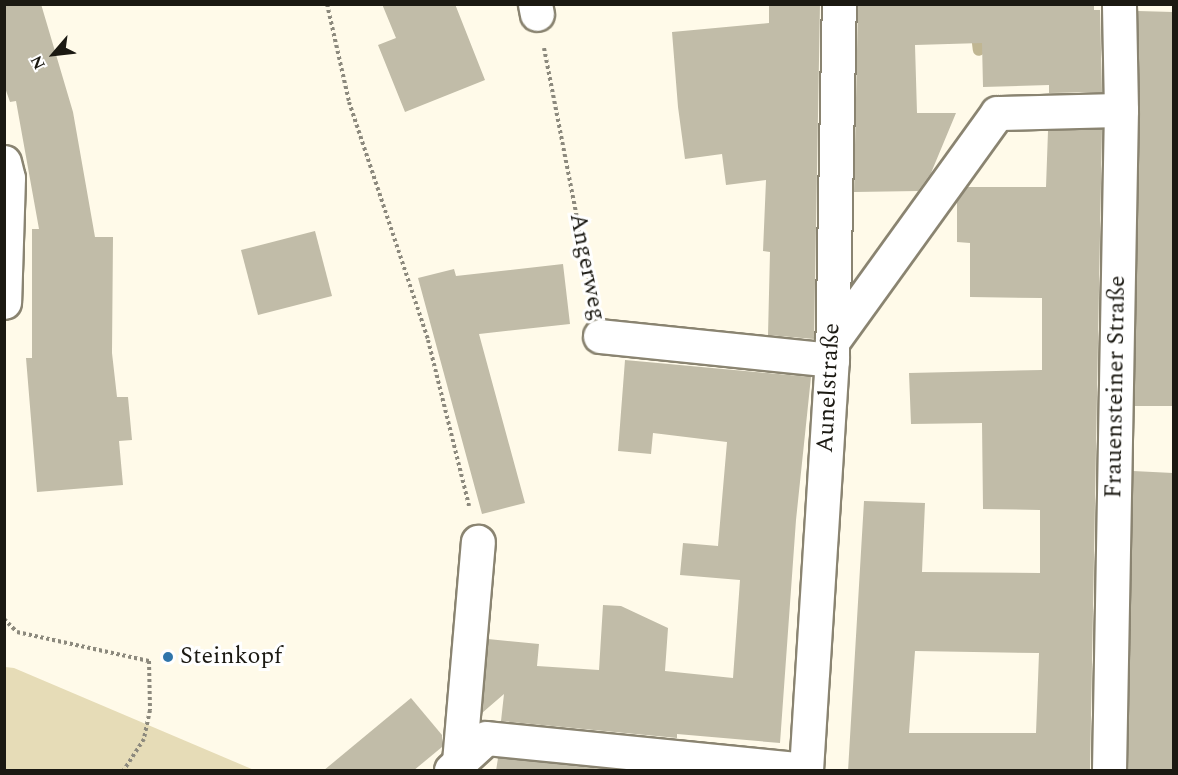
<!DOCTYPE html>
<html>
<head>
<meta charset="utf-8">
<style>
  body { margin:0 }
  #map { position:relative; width:1178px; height:775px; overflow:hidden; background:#fffae9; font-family:Spectral,serif }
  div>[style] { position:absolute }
  .green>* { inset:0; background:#e6dcb7 }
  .stream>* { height:12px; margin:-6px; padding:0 6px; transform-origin:6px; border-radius:6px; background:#c0b692 }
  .building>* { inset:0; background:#c1bca8 }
  .path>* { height:4px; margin-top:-2px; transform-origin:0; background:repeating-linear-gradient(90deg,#8c897d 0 3px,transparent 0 6px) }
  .roads { filter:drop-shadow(2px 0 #8a8471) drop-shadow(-2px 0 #8a8471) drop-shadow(0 2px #8a8471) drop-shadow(0 -2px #8a8471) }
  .minor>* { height:33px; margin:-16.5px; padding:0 16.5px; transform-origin:16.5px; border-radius:16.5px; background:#fff }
  .dots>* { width:16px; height:16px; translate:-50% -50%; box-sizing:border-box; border:3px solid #fff; border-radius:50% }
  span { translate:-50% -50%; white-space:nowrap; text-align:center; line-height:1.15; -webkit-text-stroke:6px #fff; paint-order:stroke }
  .street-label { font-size:24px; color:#1b1912 }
  .poi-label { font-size:24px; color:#1b1912 }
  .left { translate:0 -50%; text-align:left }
  .frame { position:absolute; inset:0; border:6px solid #1b1912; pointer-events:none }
  .north { position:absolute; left:24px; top:24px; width:60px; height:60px; -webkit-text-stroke:4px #fff; paint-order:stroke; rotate:242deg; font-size:16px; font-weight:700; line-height:24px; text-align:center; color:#1b1912 }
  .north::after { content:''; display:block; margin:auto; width:21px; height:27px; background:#1b1912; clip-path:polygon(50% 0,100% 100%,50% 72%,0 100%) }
</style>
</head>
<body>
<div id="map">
  <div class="green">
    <div style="clip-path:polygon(5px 667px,14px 668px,254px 770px,5px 770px)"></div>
  </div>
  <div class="stream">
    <div style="left:976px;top:27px;width:23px;rotate:83deg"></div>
  </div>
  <div class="building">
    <div style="clip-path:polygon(4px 4px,41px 4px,73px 112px,95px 237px,113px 237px,112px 353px,117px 397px,128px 397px,132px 440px,119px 441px,123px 485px,37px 492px,26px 358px,32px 358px,32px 229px,39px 229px,16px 101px,10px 102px,4px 85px)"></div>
    <div style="clip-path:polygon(382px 4px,455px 4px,485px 80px,405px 112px,378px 45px,396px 38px)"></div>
    <div style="clip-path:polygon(769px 4px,820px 4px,814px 339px,768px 335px,770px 252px,763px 251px,766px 180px,726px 185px,722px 154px,685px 159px,678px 107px,672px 32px,769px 23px)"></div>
    <div style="clip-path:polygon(858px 4px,1094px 4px,1094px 10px,1100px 10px,1102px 92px,1049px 93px,1049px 85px,983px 87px,982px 43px,915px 45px,917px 113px,956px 113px,931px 173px,918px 191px,854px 192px)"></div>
    <div style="clip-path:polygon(1138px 11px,1173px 12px,1173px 406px,1134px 406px)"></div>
    <div style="clip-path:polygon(evenodd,1102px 129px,1090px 771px,848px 771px,864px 501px,925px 503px,922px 572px,1040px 573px,1040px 510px,983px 509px,982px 423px,911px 424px,909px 373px,1042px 370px,1042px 298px,970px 297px,970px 243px,957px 242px,957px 200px,967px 187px,1046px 187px,1048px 131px,1102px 129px,915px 651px,1039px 653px,1036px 733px,909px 733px,915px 651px)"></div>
    <div style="clip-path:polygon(315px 231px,332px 296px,258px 315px,241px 250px)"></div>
    <div style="clip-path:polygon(563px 264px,570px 324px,479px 334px,525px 503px,482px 514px,418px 278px,454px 269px,456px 276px)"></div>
    <div style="clip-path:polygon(625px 360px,811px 377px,796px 520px,780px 743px,677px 734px,677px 738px,501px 721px,504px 694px,482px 713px,488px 639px,539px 644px,537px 666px,599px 670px,603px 605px,621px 606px,668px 628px,665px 671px,733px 678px,740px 580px,680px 575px,683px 543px,718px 546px,727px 442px,653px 433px,651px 454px,618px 451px)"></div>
    <div style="clip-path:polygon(1133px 471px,1173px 473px,1173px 771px,1128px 771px)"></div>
    <div style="clip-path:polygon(411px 698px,442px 735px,442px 747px,413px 771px,323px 771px)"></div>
    <div style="clip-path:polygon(498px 758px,622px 771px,496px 771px)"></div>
  </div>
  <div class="path">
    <div style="left:327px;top:4px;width:100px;rotate:77.3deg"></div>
    <div style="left:349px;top:102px;width:251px;rotate:71.6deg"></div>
    <div style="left:428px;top:340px;width:171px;rotate:76.1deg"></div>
    <div style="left:544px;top:48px;width:257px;rotate:79deg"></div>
    <div style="left:4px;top:619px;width:18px;rotate:45deg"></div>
    <div style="left:17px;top:632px;width:135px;rotate:12.4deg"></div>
    <div style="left:149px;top:661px;width:49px;rotate:88.8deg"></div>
    <div style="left:150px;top:710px;width:30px;rotate:102deg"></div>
    <div style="left:144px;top:739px;width:37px;rotate:123deg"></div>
  </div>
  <div class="roads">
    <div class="minor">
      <div style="left:535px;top:4px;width:10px;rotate:79deg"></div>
      <div style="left:4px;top:162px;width:16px;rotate:76deg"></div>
      <div style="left:8px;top:178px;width:124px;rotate:91.8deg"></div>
      <div style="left:600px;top:336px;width:233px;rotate:5.9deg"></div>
      <div style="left:832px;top:342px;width:282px;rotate:-54.2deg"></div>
      <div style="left:997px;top:113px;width:124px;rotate:-1.4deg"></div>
      <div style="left:459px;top:762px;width:221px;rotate:-85.1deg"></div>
      <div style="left:451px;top:770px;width:47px;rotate:-42.4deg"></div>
      <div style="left:486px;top:738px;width:320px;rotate:5.7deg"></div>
      <div style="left:806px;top:770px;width:411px;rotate:-86.4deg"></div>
      <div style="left:832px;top:360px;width:356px;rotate:-88.9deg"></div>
      <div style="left:1109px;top:770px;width:660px;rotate:-88.96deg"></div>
      <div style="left:1121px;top:110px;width:106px;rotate:-91.1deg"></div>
    </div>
  </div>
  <div class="dots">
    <div style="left:168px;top:657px;background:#3075aa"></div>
  </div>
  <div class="street-label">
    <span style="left:587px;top:267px;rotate:79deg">Angerweg</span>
    <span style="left:1116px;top:387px;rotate:-89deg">Frauensteiner Straße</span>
    <span style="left:829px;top:388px;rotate:-87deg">Aunelstraße</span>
  </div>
  <div class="poi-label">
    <span class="left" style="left:180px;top:657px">Steinkopf</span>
  </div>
  <div class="frame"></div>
  <div class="north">N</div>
</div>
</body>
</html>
